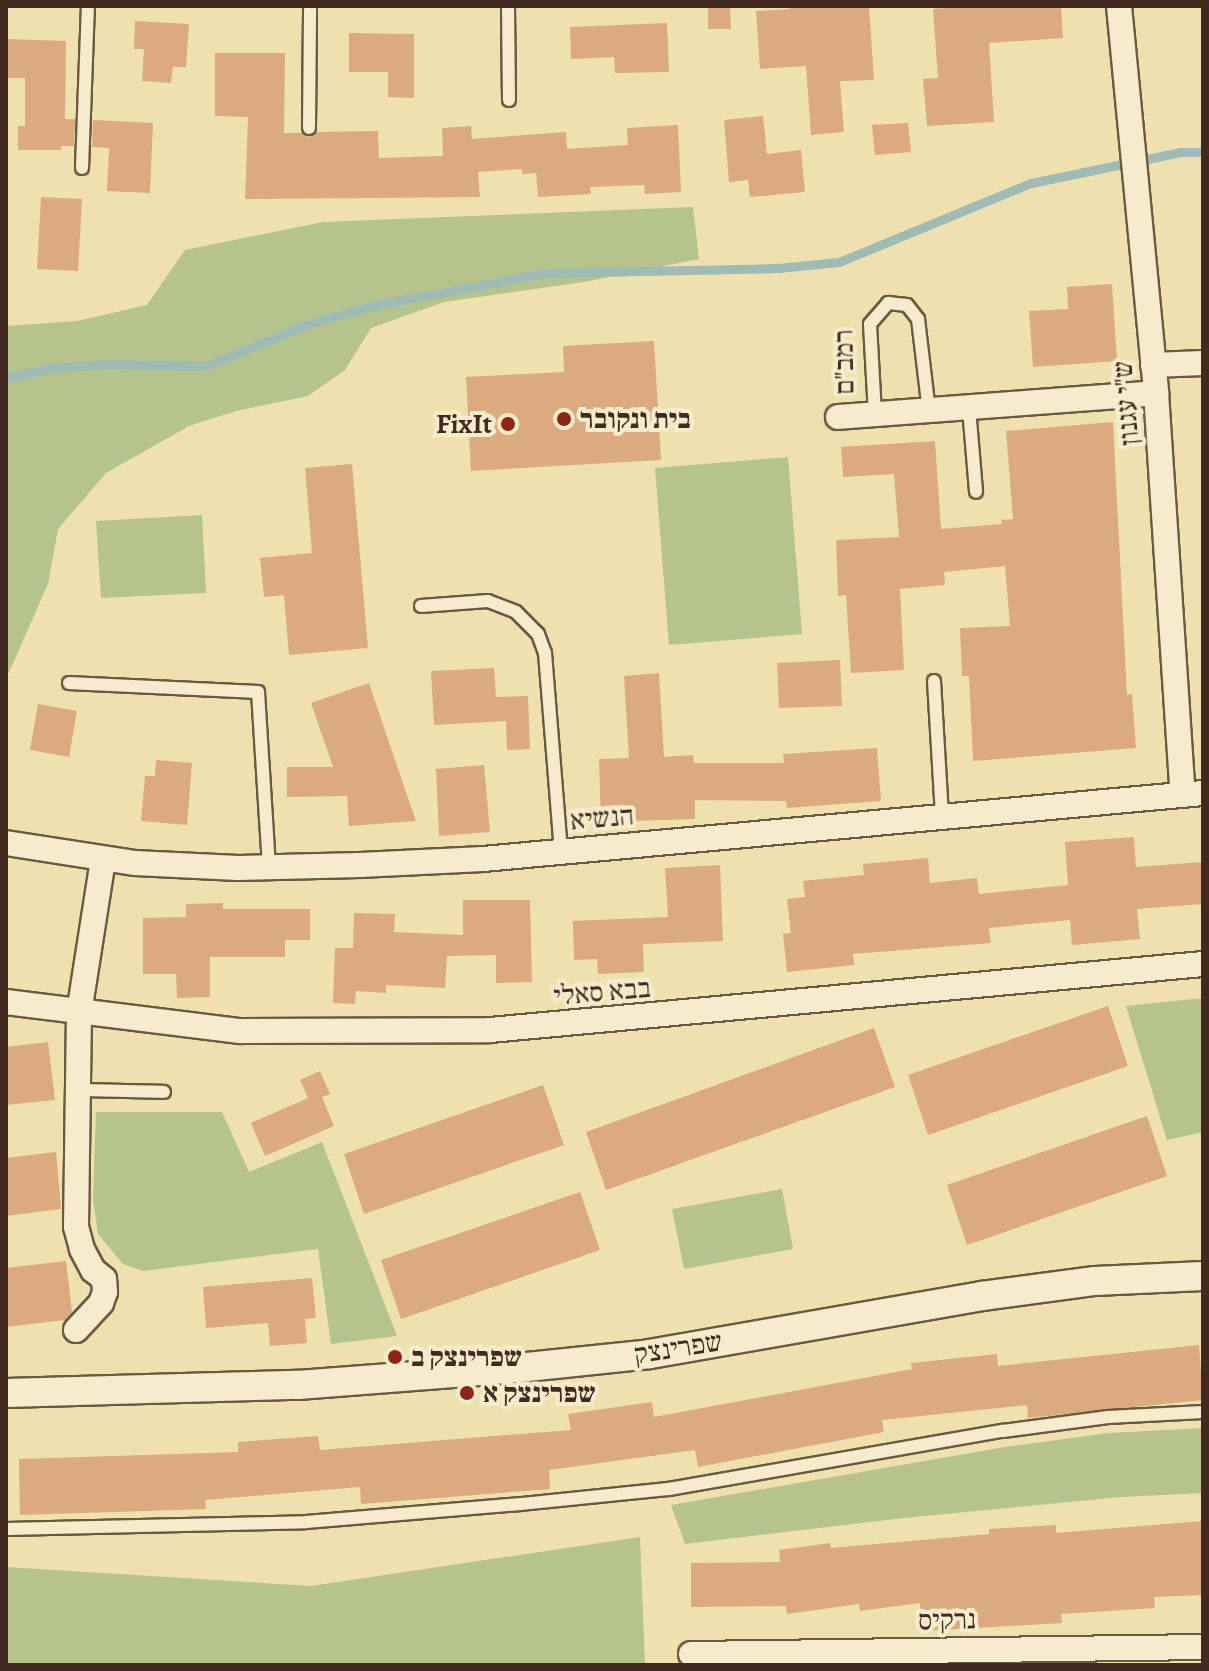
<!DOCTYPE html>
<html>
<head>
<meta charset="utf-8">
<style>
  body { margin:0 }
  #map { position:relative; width:1209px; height:1671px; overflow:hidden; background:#eee1ae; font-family:Alegreya,"Frank Ruhl Libre",serif }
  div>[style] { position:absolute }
  .green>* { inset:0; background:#b5c38c }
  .stream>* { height:9px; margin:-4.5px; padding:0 4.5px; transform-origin:4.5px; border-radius:4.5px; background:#9ebbb6 }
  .building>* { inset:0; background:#dcaa7f }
  .roads { filter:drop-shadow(2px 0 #6d5844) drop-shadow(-2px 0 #6d5844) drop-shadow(0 2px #6d5844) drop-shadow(0 -2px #6d5844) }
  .service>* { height:12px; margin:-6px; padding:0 6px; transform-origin:6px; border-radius:6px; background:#f4ecca }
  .minor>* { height:24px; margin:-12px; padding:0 12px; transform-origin:12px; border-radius:12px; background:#f4ecca }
  .tertiary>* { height:28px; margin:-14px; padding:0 14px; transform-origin:14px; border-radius:14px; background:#f4ecca }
  .dots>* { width:22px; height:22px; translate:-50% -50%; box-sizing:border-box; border:4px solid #f4ecca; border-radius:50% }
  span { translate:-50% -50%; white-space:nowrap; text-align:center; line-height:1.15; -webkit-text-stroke:8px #f4ecca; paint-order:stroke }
  .street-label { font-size:28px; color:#422a20 }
  .poi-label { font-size:28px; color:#422a20; font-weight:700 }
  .left { translate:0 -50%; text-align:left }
  .right { translate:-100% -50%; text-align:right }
  .frame { position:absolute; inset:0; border:8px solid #422a20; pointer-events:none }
</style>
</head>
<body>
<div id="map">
  <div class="green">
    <div style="clip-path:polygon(693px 207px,699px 259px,584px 282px,444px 302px,371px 328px,345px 370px,308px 396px,236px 411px,189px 426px,106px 473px,58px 529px,48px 584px,6px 679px,6px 326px,77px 321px,147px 305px,185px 250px,323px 222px)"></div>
    <div style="clip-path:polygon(788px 457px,802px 634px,669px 645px,655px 468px)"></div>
    <div style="clip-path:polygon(202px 515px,206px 593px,101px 598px,96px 521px)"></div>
    <div style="clip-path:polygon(1203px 998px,1203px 1132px,1167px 1140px,1126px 1006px)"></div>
    <div style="clip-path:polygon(96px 1112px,222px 1112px,249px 1172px,322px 1142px,397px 1336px,331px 1344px,318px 1249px,143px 1271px,123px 1264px,98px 1234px,93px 1200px)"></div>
    <div style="clip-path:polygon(782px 1189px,793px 1249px,684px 1269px,672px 1209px)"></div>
    <div style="clip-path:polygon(1203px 1428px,1203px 1493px,1121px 1497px,904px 1518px,685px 1544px,671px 1505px,1005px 1447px,1109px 1433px)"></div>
    <div style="clip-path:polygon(640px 1537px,645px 1665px,6px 1665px,6px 1567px,311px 1586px)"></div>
  </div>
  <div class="stream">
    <div style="left:6px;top:378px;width:48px;rotate:-12deg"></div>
    <div style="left:53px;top:368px;width:55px;rotate:-4.2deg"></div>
    <div style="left:108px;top:364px;width:98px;rotate:1.2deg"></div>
    <div style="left:206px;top:366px;width:108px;rotate:-22.3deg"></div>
    <div style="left:306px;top:325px;width:69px;rotate:-16.1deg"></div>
    <div style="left:372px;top:306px;width:176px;rotate:-10.8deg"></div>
    <div style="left:545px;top:273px;width:233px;rotate:-1.2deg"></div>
    <div style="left:778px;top:268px;width:61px;rotate:-5.6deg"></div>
    <div style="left:839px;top:262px;width:208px;rotate:-22.4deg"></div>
    <div style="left:1031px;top:183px;width:153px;rotate:-11.7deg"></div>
    <div style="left:1181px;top:152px;width:22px"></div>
  </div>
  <div class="building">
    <div style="clip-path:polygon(708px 6px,730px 6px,731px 29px,708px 29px)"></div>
    <div style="clip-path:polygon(789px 6px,869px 6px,874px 80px,840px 81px,844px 132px,811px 135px,806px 66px,760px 69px,756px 11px,790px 9px)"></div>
    <div style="clip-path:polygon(973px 6px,1061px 6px,1063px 38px,989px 43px,994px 122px,927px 126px,923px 79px,938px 78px,933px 9px)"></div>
    <div style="clip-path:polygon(135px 21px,189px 24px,186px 67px,173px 67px,171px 83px,142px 81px,144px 49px,134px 49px)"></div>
    <div style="clip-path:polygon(667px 23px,669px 72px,615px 73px,614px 57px,571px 59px,570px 27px)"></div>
    <div style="clip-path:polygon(349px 33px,414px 34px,414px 98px,388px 97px,388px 72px,349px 72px)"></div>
    <div style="clip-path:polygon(6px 39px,66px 41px,65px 119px,75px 119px,74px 146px,61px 146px,61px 150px,18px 150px,18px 126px,25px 126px,25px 78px,6px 78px)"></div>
    <div style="clip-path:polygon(215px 53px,285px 53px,284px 133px,301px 133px,310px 137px,317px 132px,378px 131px,379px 158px,443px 156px,442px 128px,471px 126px,472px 139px,566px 132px,567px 149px,628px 145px,627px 128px,678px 125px,681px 192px,645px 194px,644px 185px,590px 187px,591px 194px,538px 197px,536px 173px,522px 174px,522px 169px,478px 172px,480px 197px,245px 199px,248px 117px,215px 116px)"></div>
    <div style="clip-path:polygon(763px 116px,767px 154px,801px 150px,805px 192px,750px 197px,748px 180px,729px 182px,724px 120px)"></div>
    <div style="clip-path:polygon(93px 120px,153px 123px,150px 193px,107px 191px,109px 148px,92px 147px)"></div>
    <div style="clip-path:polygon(908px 123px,911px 152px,875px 155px,872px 125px)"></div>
    <div style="clip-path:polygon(41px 197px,82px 199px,78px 271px,37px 269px)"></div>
    <div style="clip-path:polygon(1112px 284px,1117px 361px,1033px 367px,1029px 311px,1068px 309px,1067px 287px)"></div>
    <div style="clip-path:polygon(654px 341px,661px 460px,471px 471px,466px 377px,564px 372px,563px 346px)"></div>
    <div style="clip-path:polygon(1113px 422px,1127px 695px,1132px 694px,1136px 748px,973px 761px,969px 676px,962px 676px,960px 628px,1010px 626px,1005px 566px,944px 572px,945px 585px,900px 589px,904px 670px,851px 673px,846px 595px,838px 596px,836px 540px,899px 537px,894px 474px,843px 477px,841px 447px,935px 441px,941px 529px,1002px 524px,1001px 520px,1013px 519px,1006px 431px)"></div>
    <div style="clip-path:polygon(352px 464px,368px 648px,289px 655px,284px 595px,264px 597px,260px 558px,312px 553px,305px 468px)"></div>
    <div style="clip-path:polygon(840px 660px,842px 706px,779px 708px,777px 663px)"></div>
    <div style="clip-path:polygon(494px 668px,496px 697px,528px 696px,530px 749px,507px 750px,506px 721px,434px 725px,431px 671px)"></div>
    <div style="clip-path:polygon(659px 673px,664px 757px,693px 755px,694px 763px,784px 763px,783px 754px,877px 748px,881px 801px,787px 808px,786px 801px,695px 800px,695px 819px,601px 822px,599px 759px,629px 758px,624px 676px)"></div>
    <div style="clip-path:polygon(369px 683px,396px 763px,416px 821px,349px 826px,347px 796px,287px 797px,287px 767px,333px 767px,311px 703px)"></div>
    <div style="clip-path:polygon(38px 704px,77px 711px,69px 757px,30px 750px)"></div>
    <div style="clip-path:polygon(156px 760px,192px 763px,187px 825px,141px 821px,145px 776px,155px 776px)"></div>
    <div style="clip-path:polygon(484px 765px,490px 832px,439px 836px,436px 769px)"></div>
    <div style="clip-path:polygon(1134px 837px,1136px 867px,1203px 862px,1203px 904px,1137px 909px,1140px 939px,1072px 945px,1070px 920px,989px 928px,991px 943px,853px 954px,854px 965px,787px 972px,783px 934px,791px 933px,787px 899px,805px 897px,803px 881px,864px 875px,863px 864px,928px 858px,930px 883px,977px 878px,979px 894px,1068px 885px,1065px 842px)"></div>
    <div style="clip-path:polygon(720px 865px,723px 941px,643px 944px,644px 972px,598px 974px,597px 959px,574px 960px,573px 921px,668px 917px,665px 868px)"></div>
    <div style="clip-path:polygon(463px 900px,530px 900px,532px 982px,496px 983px,496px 955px,447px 956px,445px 988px,386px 985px,386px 993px,356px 991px,355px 1004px,333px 1003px,335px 948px,353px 948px,354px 913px,395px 914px,394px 932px,463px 935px)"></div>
    <div style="clip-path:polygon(223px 903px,223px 909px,310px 909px,310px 940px,285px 940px,285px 957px,210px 957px,210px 997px,177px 998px,176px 974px,143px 974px,143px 918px,186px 917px,186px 904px)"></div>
    <div style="clip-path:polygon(1108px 1006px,1128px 1066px,928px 1135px,908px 1075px)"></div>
    <div style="clip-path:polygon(874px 1028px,895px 1087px,606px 1190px,586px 1132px)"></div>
    <div style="clip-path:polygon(48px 1042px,55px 1100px,6px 1105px,6px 1047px)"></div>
    <div style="clip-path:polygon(320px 1071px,330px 1094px,322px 1097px,334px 1126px,265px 1156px,251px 1123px,308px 1098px,300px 1080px)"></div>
    <div style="clip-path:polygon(543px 1085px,564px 1145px,364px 1214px,344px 1154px)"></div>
    <div style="clip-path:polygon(1147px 1116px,1167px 1176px,967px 1245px,947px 1185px)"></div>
    <div style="clip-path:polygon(56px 1152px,61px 1209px,6px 1216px,6px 1158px)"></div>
    <div style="clip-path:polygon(580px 1192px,600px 1250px,401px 1319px,381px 1260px)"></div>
    <div style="clip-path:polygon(66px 1261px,72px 1312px,65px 1320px,6px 1327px,6px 1268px)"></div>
    <div style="clip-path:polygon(312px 1278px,316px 1318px,305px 1319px,307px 1343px,270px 1346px,268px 1323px,206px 1328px,203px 1287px)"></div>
    <div style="clip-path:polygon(1199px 1345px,1203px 1400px,1028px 1418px,1027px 1405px,882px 1420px,884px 1432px,698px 1467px,695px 1450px,549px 1470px,550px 1489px,361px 1504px,360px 1487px,205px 1500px,206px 1509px,20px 1515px,19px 1459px,238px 1452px,238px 1442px,318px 1436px,320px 1450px,571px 1430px,568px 1414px,652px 1402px,654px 1417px,912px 1369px,911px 1363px,997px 1354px,998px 1366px)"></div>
    <div style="clip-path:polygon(1203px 1521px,1203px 1595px,1154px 1597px,1155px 1608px,1061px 1614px,1062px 1623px,922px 1631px,920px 1603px,860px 1611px,859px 1604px,787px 1614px,786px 1606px,691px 1607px,691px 1563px,780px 1562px,779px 1550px,830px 1543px,831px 1548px,989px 1534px,989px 1529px,1056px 1525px,1056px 1533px)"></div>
  </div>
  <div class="roads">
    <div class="service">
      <div style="left:508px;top:6px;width:94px;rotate:89.4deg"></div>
      <div style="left:309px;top:128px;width:122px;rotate:-89.5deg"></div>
      <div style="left:82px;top:168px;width:162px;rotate:-87.9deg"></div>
      <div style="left:969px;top:408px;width:84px;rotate:85.2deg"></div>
      <div style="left:875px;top:414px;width:90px;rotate:-93.2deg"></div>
      <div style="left:870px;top:324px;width:28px;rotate:-49deg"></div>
      <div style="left:888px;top:303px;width:19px;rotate:6deg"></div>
      <div style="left:907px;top:305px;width:18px;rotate:52deg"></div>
      <div style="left:918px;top:319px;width:93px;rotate:83.2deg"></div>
      <div style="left:421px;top:606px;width:67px;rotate:-4.3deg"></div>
      <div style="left:488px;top:601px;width:30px;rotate:21deg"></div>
      <div style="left:516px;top:612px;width:31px;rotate:45deg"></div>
      <div style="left:538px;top:634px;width:20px;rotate:70deg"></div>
      <div style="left:545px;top:653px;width:200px;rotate:85.4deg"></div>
      <div style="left:934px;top:681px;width:136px;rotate:86.6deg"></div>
      <div style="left:69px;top:683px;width:189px;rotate:2.7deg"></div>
      <div style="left:258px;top:692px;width:175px;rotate:86.4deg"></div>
      <div style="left:78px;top:1090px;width:86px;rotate:1.3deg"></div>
      <div style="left:6px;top:1529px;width:300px;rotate:-1.3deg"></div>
      <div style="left:306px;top:1522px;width:216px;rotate:-4.8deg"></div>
      <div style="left:521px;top:1504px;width:149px;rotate:-5.8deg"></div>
      <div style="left:669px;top:1489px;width:339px;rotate:-9.9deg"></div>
      <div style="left:1003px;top:1431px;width:106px;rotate:-7.6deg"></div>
      <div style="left:1108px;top:1417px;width:95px;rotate:-3deg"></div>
    </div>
    <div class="minor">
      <div style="left:1119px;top:6px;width:389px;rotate:84.5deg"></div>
      <div style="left:1156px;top:393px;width:403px;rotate:86.2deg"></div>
      <div style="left:1153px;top:365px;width:50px;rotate:-2.3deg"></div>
      <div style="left:838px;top:417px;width:319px;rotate:-4.3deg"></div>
      <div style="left:6px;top:843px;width:131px;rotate:8.8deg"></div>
      <div style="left:135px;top:863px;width:103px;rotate:2.8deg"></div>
      <div style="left:238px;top:868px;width:122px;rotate:-1.4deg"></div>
      <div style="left:360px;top:865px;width:123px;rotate:-2.8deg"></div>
      <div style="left:483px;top:859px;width:723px;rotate:-5.24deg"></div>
      <div style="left:6px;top:1002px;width:236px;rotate:7.1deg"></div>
      <div style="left:240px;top:1031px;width:250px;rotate:-0.2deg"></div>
      <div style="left:490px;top:1030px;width:716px;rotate:-5.29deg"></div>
      <div style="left:76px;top:1330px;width:37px;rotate:-47deg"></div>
      <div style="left:101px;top:1303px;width:12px;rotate:-70deg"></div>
      <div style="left:105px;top:1292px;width:13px;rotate:-94deg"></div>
      <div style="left:104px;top:1279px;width:14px;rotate:-141deg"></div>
      <div style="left:93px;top:1270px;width:24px;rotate:-118deg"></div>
      <div style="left:82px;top:1249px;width:23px;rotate:-105deg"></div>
      <div style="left:76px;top:1227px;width:214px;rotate:-89.2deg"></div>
      <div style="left:79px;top:1013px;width:156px;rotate:-81.1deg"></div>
      <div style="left:691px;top:1654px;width:512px;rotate:-0.78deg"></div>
    </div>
    <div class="tertiary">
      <div style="left:6px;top:1393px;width:292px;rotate:-1.6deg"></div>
      <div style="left:298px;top:1385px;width:211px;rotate:-4.4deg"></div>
      <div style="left:508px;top:1369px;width:143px;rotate:-6deg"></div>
      <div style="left:650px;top:1354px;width:337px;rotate:-9.9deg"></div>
      <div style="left:982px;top:1296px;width:114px;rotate:-7.6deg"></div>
      <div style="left:1095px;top:1281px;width:108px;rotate:-2.7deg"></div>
    </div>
  </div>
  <div class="dots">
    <div style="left:564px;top:419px;background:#8f2418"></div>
    <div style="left:508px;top:424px;background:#8f2418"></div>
    <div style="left:395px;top:1357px;background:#8f2418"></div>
    <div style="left:467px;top:1393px;background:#8f2418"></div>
  </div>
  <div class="street-label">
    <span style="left:844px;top:362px;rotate:-91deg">רמב"ם</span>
    <span style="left:1126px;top:403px;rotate:-95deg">ש"י עגנון</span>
    <span style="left:602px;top:818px;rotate:-5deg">הנשיא</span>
    <span style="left:602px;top:992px;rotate:-5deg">בבא סאלי</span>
    <span style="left:678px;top:1348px;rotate:-9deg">שפרינצק</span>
    <span style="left:947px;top:1620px;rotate:-1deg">נרקיס</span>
  </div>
  <div class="poi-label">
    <span class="left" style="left:580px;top:419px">בית ונקובר</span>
    <span class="right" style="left:492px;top:424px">FixIt</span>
    <span class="left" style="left:411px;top:1357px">שפרינצק ב</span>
    <span class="left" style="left:483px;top:1393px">שפרינצק א</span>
  </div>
  <div class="frame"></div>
</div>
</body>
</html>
